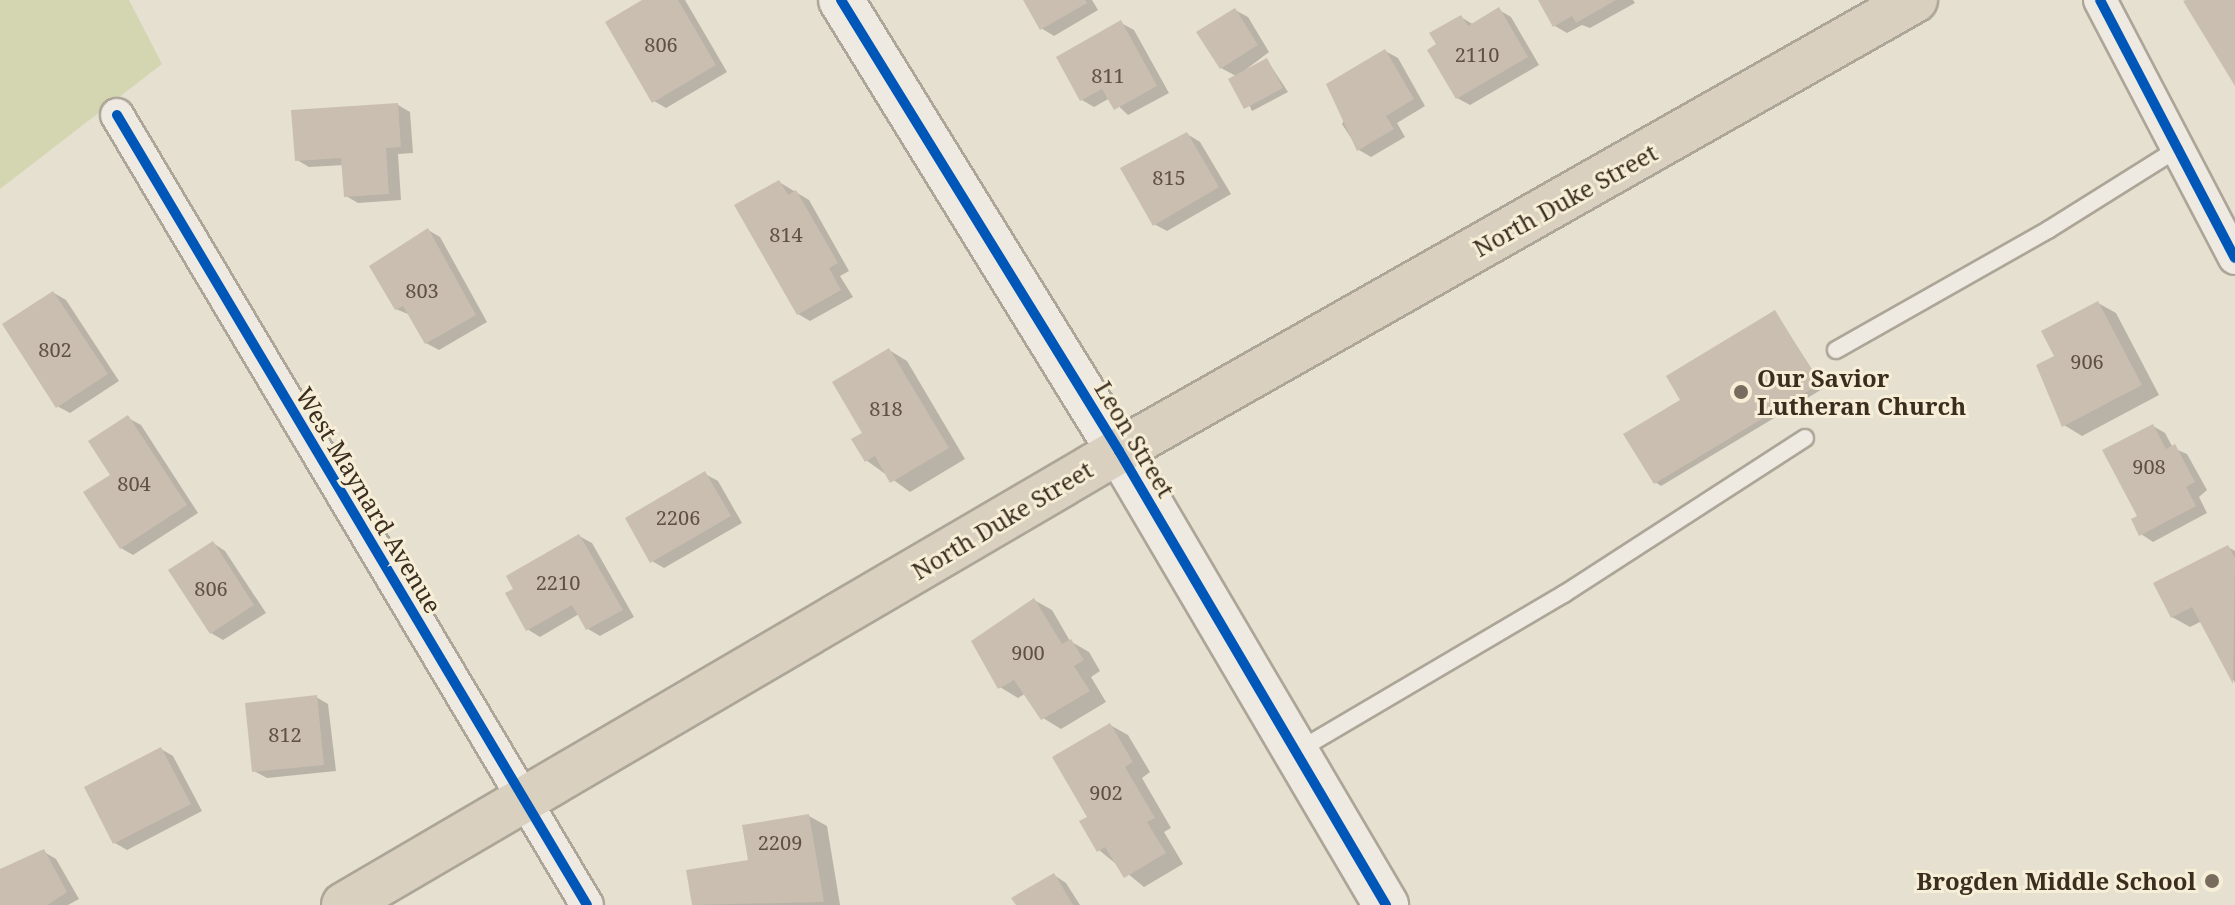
<!DOCTYPE html>
<html>
<head>
<meta charset="utf-8">
<style>
  body { margin:0 }
  #map { position:relative; width:2235px; height:905px; overflow:hidden; background:#e6e0d0; font-family:"Noto Serif",serif }
  div>[style] { position:absolute }
  .green>* { inset:0; background:#d4d6b2 }
  .shadow>* { inset:0; background:#0003 }
  .building>* { inset:0; background:#cabeb1 }
  .roads { filter:drop-shadow(2px 0 #aca598) drop-shadow(-2px 0 #aca598) drop-shadow(0 2px #aca598) drop-shadow(0 -2px #aca598) }
  .lane>* { height:16px; margin:-8px; padding:0 8px; transform-origin:8px; border-radius:8px; background:#eeeae1 }
  .street>* { height:32px; margin:-16px; padding:0 16px; transform-origin:16px; border-radius:16px; background:#eeeae1 }
  .secondary>* { height:44px; margin:-22px; padding:0 22px; transform-origin:22px; border-radius:22px; background:#eeeae1 }
  .highway>* { height:44px; margin:-22px; padding:0 22px; transform-origin:22px; border-radius:22px; background:#d9d0c0 }
  .cycleway>* { height:10px; margin:-5px; padding:0 5px; transform-origin:5px; border-radius:5px; background:#0057b8 }
  .dots>* { width:22px; height:22px; translate:-50% -50%; box-sizing:border-box; border:4px solid #f6eed6; border-radius:50% }
  span { translate:-50% -50%; white-space:nowrap; text-align:center; line-height:1.15; -webkit-text-stroke:6px #f6eed6; paint-order:stroke }
  .number-label { font-size:20px; color:#5f5144 }
  .number-label span { -webkit-text-stroke-width:0 }
  .street-label { font-size:24px; color:#3b2d20 }
  .poi-label { font-size:24px; color:#3b2d20; font-weight:700 }
  .left { translate:0 -50%; text-align:left }
  .right { translate:-100% -50%; text-align:right }
</style>
</head>
<body>
<div id="map">
  <div class="green">
    <div style="clip-path:polygon(0 0,129px 0,162px 64px,0 189px)"></div>
  </div>
  <div class="shadow">
    <div style="clip-path:polygon(646px 0,685px 0,727px 72px,666px 108px,654px 101px)"></div>
    <div style="clip-path:polygon(1025px 0,1092px 0,1098px 10px,1054px 36px,1041px 28px)"></div>
    <div style="clip-path:polygon(1540px 0,1633px 0,1635px 3px,1590px 28px,1582px 25px,1567px 33px,1555px 26px)"></div>
    <div style="clip-path:polygon(1235px 10px,1248px 17px,1269px 52px,1240px 74px,1267px 60px,1288px 92px,1252px 111px,1236px 76px,1221px 68px)"></div>
    <div style="clip-path:polygon(1499px 10px,1511px 17px,1539px 65px,1470px 105px,1457px 98px,1439px 45px,1461px 17px,1474px 25px)"></div>
    <div style="clip-path:polygon(1121px 23px,1134px 30px,1169px 93px,1128px 115px,1110px 98px,1094px 107px,1082px 100px)"></div>
    <div style="clip-path:polygon(1385px 51px,1398px 58px,1425px 106px,1397px 123px,1405px 137px,1371px 157px,1359px 150px,1342px 124px)"></div>
    <div style="clip-path:polygon(398px 105px,410px 112px,413px 153px,398px 154px,401px 200px,358px 203px,346px 196px,344px 165px,309px 167px,297px 160px)"></div>
    <div style="clip-path:polygon(1187px 134px,1200px 142px,1231px 194px,1167px 231px,1154px 224px)"></div>
    <div style="clip-path:polygon(779px 182px,809px 200px,849px 271px,840px 276px,853px 297px,810px 321px,798px 314px)"></div>
    <div style="clip-path:polygon(428px 230px,440px 237px,487px 322px,439px 350px,426px 343px,410px 315px,396px 309px)"></div>
    <div style="clip-path:polygon(54px 293px,66px 300px,119px 381px,70px 413px,57px 406px)"></div>
    <div style="clip-path:polygon(2098px 303px,2116px 313px,2159px 395px,2082px 436px,2064px 425px,2056px 357px)"></div>
    <div style="clip-path:polygon(1775px 312px,1824px 388px,1661px 486px,1655px 482px)"></div>
    <div style="clip-path:polygon(889px 350px,907px 361px,965px 459px,910px 492px,866px 460px,864px 434px)"></div>
    <div style="clip-path:polygon(128px 418px,141px 425px,198px 513px,133px 555px,121px 548px)"></div>
    <div style="clip-path:polygon(2153px 426px,2165px 433px,2173px 448px,2187px 454px,2207px 490px,2199px 497px,2207px 513px,2153px 542px,2141px 534px,2140px 517px)"></div>
    <div style="clip-path:polygon(705px 474px,718px 481px,742px 523px,664px 568px,652px 561px)"></div>
    <div style="clip-path:polygon(579px 536px,592px 543px,634px 617px,600px 636px,588px 629px,579px 614px,540px 637px,527px 629px)"></div>
    <div style="clip-path:polygon(213px 543px,225px 551px,266px 613px,223px 640px,211px 633px)"></div>
    <div style="clip-path:polygon(2228px 547px,2235px 551px,2235px 683px,2202px 621px,2190px 627px,2172px 617px)"></div>
    <div style="clip-path:polygon(1034px 600px,1052px 610px,1070px 641px,1089px 652px,1100px 671px,1091px 677px,1106px 702px,1061px 729px,1043px 718px,1026px 693px,1018px 698px,1000px 687px)"></div>
    <div style="clip-path:polygon(316px 697px,328px 704px,336px 771px,267px 778px,254px 771px)"></div>
    <div style="clip-path:polygon(1110px 725px,1128px 735px,1150px 772px,1142px 778px,1171px 828px,1164px 832px,1183px 864px,1144px 887px,1099px 850px,1090px 817px)"></div>
    <div style="clip-path:polygon(161px 749px,173px 756px,202px 811px,127px 850px,115px 843px)"></div>
    <div style="clip-path:polygon(809px 816px,827px 826px,840px 905px,694px 905px,688px 871px,750px 861px)"></div>
    <div style="clip-path:polygon(44px 852px,56px 859px,79px 899px,68px 905px,0 905px,0 872px)"></div>
    <div style="clip-path:polygon(1054px 875px,1066px 883px,1080px 905px,1018px 905px)"></div>
  </div>
  <div class="building">
    <div style="clip-path:polygon(642px 0,678px 0,716px 65px,652px 103px,605px 22px)"></div>
    <div style="clip-path:polygon(1023px 0,1085px 0,1087px 3px,1040px 30px)"></div>
    <div style="clip-path:polygon(1538px 0,1616px 0,1576px 23px,1572px 16px,1553px 27px)"></div>
    <div style="clip-path:polygon(2186px 0,2235px 0,2235px 86px,2183px 1px)"></div>
    <div style="clip-path:polygon(1499px 7px,1528px 57px,1456px 99px,1427px 50px,1436px 44px,1429px 33px,1461px 15px,1468px 26px)"></div>
    <div style="clip-path:polygon(1235px 8px,1258px 45px,1220px 69px,1196px 32px)"></div>
    <div style="clip-path:polygon(1121px 20px,1157px 86px,1114px 110px,1102px 89px,1080px 101px,1056px 57px)"></div>
    <div style="clip-path:polygon(1385px 49px,1414px 99px,1386px 116px,1394px 129px,1357px 151px,1326px 84px)"></div>
    <div style="clip-path:polygon(1267px 58px,1283px 88px,1244px 109px,1228px 79px)"></div>
    <div style="clip-path:polygon(398px 103px,401px 147px,386px 148px,389px 194px,344px 197px,341px 158px,295px 161px,291px 110px)"></div>
    <div style="clip-path:polygon(1187px 132px,1219px 187px,1153px 226px,1120px 168px)"></div>
    <div style="clip-path:polygon(779px 180px,788px 195px,796px 190px,838px 263px,829px 268px,841px 290px,797px 315px,734px 205px)"></div>
    <div style="clip-path:polygon(428px 228px,476px 315px,425px 344px,403px 306px,395px 310px,369px 266px)"></div>
    <div style="clip-path:polygon(53px 291px,108px 374px,56px 408px,2px 324px)"></div>
    <div style="clip-path:polygon(2098px 301px,2142px 385px,2062px 427px,2036px 365px,2054px 356px,2041px 331px)"></div>
    <div style="clip-path:polygon(1775px 310px,1820px 384px,1654px 484px,1623px 434px,1680px 400px,1666px 376px)"></div>
    <div style="clip-path:polygon(889px 348px,949px 448px,890px 483px,875px 456px,865px 462px,851px 439px,862px 433px,832px 382px)"></div>
    <div style="clip-path:polygon(128px 415px,187px 505px,120px 549px,83px 492px,110px 475px,88px 441px)"></div>
    <div style="clip-path:polygon(2153px 424px,2166px 449px,2175px 444px,2195px 482px,2186px 487px,2196px 506px,2139px 536px,2131px 519px,2137px 516px,2102px 450px)"></div>
    <div style="clip-path:polygon(705px 471px,731px 516px,650px 563px,625px 518px)"></div>
    <div style="clip-path:polygon(579px 534px,623px 610px,586px 630px,572px 605px,526px 631px,505px 593px,513px 589px,506px 576px)"></div>
    <div style="clip-path:polygon(213px 541px,254px 605px,210px 634px,168px 570px)"></div>
    <div style="clip-path:polygon(2228px 545px,2235px 558px,2233px 684px,2192px 607px,2171px 618px,2153px 583px)"></div>
    <div style="clip-path:polygon(1034px 598px,1062px 644px,1071px 639px,1084px 660px,1074px 666px,1090px 691px,1041px 720px,1014px 680px,998px 689px,971px 641px)"></div>
    <div style="clip-path:polygon(317px 695px,324px 765px,252px 772px,245px 703px)"></div>
    <div style="clip-path:polygon(1110px 723px,1133px 762px,1125px 767px,1155px 818px,1147px 822px,1166px 853px,1124px 878px,1105px 847px,1097px 852px,1079px 821px,1087px 817px,1052px 757px)"></div>
    <div style="clip-path:polygon(161px 747px,191px 804px,113px 844px,84px 787px)"></div>
    <div style="clip-path:polygon(809px 814px,824px 902px,692px 905px,686px 870px,748px 860px,742px 825px)"></div>
    <div style="clip-path:polygon(44px 849px,67px 892px,48px 905px,0 905px,0 869px)"></div>
    <div style="clip-path:polygon(1054px 873px,1073px 905px,1016px 905px,1011px 898px)"></div>
  </div>
  <div class="roads">
    <div class="lane">
      <div style="left:1836px;top:350px;width:244px;rotate:-29.5deg"></div>
      <div style="left:2048px;top:230px;width:152px;rotate:-32.1deg"></div>
      <div style="left:1299px;top:750px;width:308px;rotate:-30.5deg"></div>
      <div style="left:1564px;top:594px;width:287px;rotate:-32.9deg"></div>
    </div>
    <div class="street">
      <div style="left:2100px;top:0;width:291px;rotate:62.4deg"></div>
      <div style="left:117px;top:115px;width:919px;rotate:59.25deg"></div>
    </div>
    <div class="secondary">
      <div style="left:841px;top:0;width:530px;rotate:58.35deg"></div>
      <div style="left:1119px;top:451px;width:527px;rotate:59.54deg"></div>
    </div>
    <div class="highway">
      <div style="left:344px;top:905px;width:898px;rotate:-30.36deg"></div>
      <div style="left:1119px;top:451px;width:915px;rotate:-29.54deg"></div>
    </div>
  </div>
  <div class="cycleway">
    <div style="left:841px;top:0;width:530px;rotate:58.35deg"></div>
    <div style="left:1119px;top:451px;width:527px;rotate:59.54deg"></div>
    <div style="left:2100px;top:0;width:291px;rotate:62.4deg"></div>
    <div style="left:117px;top:115px;width:919px;rotate:59.25deg"></div>
  </div>
  <div class="dots">
    <div style="left:1741px;top:392px;background:#776c5e"></div>
    <div style="left:2212px;top:881px;background:#776c5e"></div>
  </div>
  <div class="number-label">
    <span style="left:661px;top:44px">806</span>
    <span style="left:1477px;top:54px">2110</span>
    <span style="left:1108px;top:75px">811</span>
    <span style="left:1169px;top:177px">815</span>
    <span style="left:786px;top:234px">814</span>
    <span style="left:422px;top:290px">803</span>
    <span style="left:55px;top:349px">802</span>
    <span style="left:2087px;top:361px">906</span>
    <span style="left:886px;top:408px">818</span>
    <span style="left:2149px;top:466px">908</span>
    <span style="left:134px;top:483px">804</span>
    <span style="left:678px;top:517px">2206</span>
    <span style="left:558px;top:582px">2210</span>
    <span style="left:211px;top:588px">806</span>
    <span style="left:1028px;top:652px">900</span>
    <span style="left:285px;top:734px">812</span>
    <span style="left:1106px;top:792px">902</span>
    <span style="left:780px;top:842px">2209</span>
  </div>
  <div class="street-label">
    <span style="left:1565px;top:200px;rotate:-29deg">North Duke Street</span>
    <span style="left:1135px;top:439px;rotate:59deg">Leon Street</span>
    <span style="left:369px;top:500px;rotate:59deg">West Maynard Avenue</span>
    <span style="left:1002px;top:520px;rotate:-31deg">North Duke Street</span>
  </div>
  <div class="poi-label">
    <span class="left" style="left:1757px;top:392px">Our Savior<br>Lutheran Church</span>
    <span class="right" style="left:2196px;top:881px">Brogden Middle School</span>
  </div>
</div>
</body>
</html>
